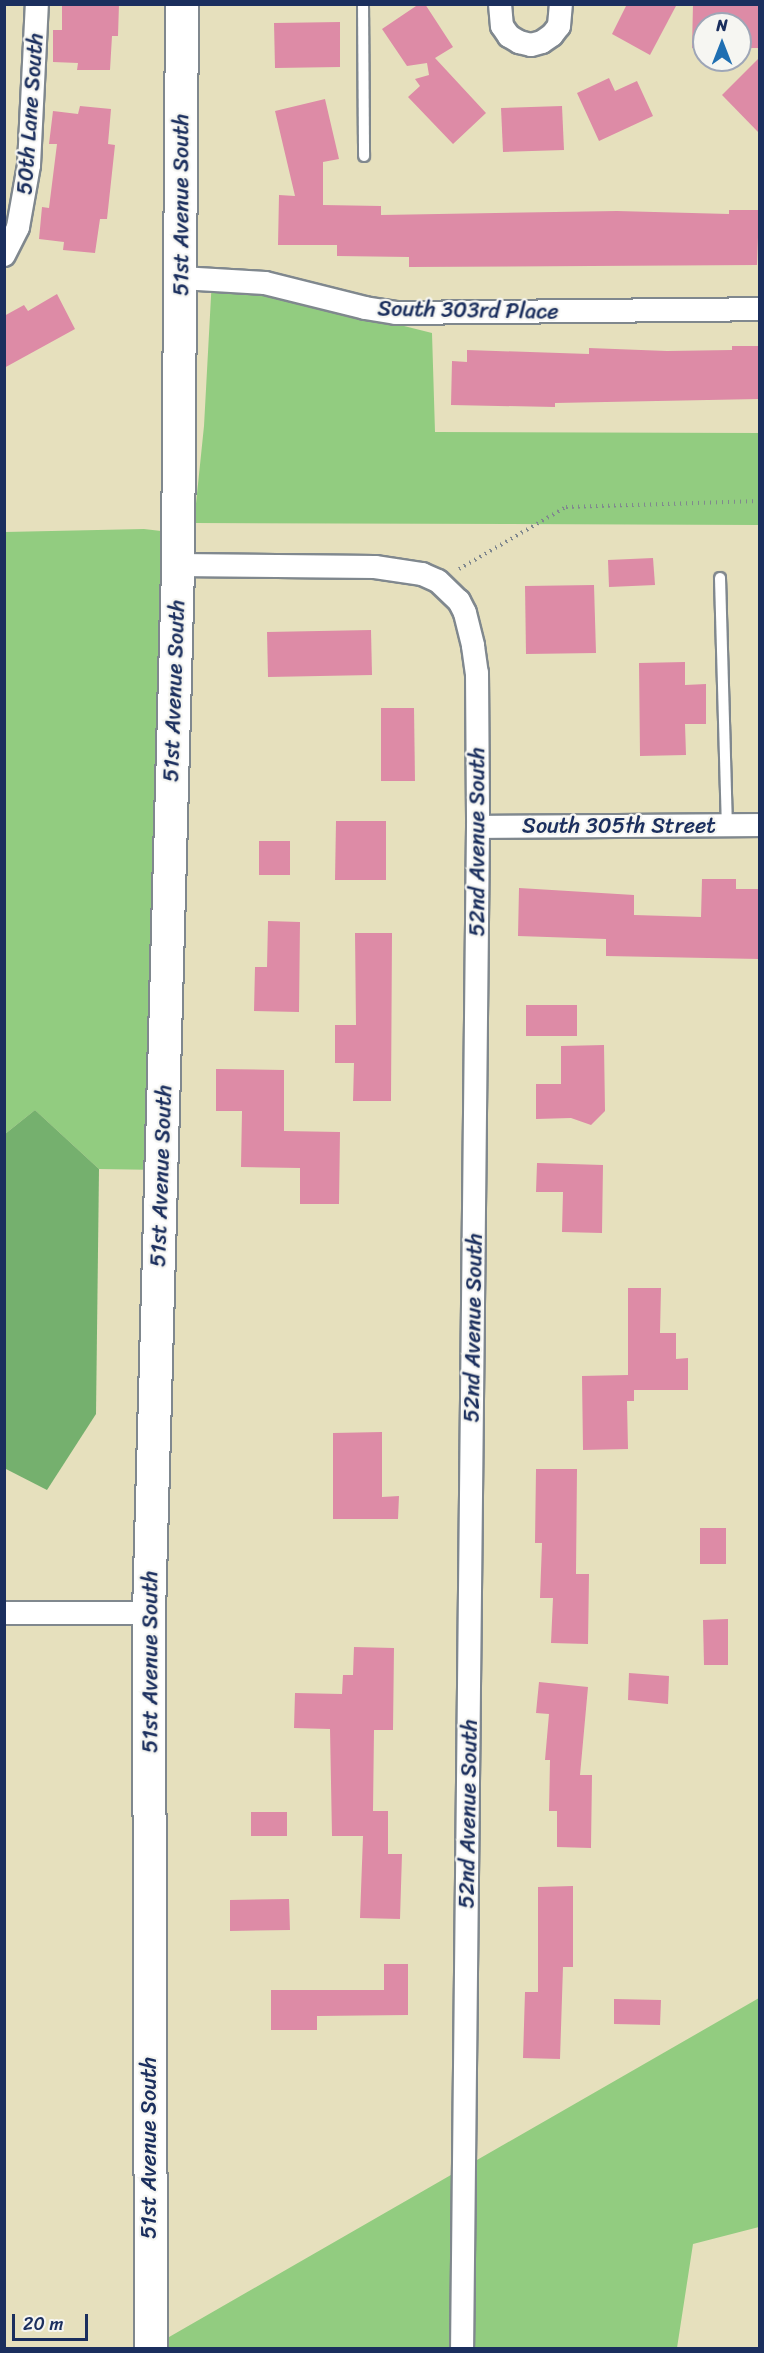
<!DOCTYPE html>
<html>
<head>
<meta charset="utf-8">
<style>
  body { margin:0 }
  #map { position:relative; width:764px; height:2353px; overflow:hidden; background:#e6e0bd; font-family:Sriracha,sans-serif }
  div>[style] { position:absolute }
  .green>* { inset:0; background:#92cc80 }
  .forest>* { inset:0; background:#75b06e }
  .building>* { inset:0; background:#dd8ba6 }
  .path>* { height:4px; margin-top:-2px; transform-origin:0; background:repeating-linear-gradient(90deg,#80888e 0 1.5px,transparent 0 6px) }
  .roads { filter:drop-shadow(2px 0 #80888e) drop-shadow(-2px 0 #80888e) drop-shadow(0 2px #80888e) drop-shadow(0 -2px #80888e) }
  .service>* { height:10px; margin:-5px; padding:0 5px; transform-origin:5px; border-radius:5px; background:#fff }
  .minor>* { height:22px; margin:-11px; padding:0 11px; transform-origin:11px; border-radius:11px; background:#fff }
  .secondary>* { height:32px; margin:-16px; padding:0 16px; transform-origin:16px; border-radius:16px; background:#fff }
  span { translate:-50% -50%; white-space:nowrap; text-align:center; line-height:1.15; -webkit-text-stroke:4.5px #f6f6f2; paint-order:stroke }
  .street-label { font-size:22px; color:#1b2f5e }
  .frame { position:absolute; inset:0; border:6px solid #1b2f5e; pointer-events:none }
  .north { position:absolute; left:692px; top:12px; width:60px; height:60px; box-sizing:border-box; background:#f6f6f2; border:2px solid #9ea6b7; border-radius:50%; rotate:0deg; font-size:16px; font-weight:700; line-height:24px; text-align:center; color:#1b2f5e }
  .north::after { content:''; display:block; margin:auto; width:21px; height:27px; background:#1f6fb2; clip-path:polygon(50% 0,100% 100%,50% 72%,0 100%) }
  .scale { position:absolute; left:12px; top:2314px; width:76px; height:27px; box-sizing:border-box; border:3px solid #1b2f5e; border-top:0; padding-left:8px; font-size:18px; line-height:21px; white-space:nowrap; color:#1b2f5e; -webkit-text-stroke:4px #f6f6f2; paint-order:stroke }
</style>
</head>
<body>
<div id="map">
  <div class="green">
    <div style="clip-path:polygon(212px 278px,432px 333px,435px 432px,759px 433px,759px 525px,194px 523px,204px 426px)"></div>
    <div style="clip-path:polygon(144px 529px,178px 533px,161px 1170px,99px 1169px,35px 1110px,5px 1134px,5px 532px)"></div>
    <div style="clip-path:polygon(759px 1998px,759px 2227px,693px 2244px,677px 2348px,150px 2348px)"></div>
  </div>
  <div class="forest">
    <div style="clip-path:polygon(35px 1110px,99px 1169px,96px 1414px,47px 1490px,4px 1468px,5px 1134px)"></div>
  </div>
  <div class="building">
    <div style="clip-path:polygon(62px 4px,119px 4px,118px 36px,112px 36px,110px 70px,77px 70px,78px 63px,53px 62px,53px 30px,62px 30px)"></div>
    <div style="clip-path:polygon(419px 4px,425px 4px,453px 47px,435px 58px,486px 113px,453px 144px,408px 97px,420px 86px,415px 79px,429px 75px,427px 63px,407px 66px,382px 29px)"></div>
    <div style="clip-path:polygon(627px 4px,677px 4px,650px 55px,612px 34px)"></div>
    <div style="clip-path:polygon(693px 4px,759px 4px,759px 48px,740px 48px,740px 24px,704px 24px,704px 48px,692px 48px)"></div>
    <div style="clip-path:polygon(340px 22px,340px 67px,275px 68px,274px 23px)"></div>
    <div style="clip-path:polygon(759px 58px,759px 133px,722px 95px)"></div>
    <div style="clip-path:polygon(609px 78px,615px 91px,637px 81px,653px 116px,599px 141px,577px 93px)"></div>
    <div style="clip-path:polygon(325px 99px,339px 159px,323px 162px,323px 205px,381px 206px,381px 215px,617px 211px,729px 214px,729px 210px,759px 210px,757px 265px,409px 267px,409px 257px,337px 256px,337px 245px,278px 245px,279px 195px,295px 196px,275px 111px)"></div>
    <div style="clip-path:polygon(80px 106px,111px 109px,108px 144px,115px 145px,107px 219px,100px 219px,95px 253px,63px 250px,64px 242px,39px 239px,42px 207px,49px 208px,57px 144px,49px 144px,53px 111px,78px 114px)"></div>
    <div style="clip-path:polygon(562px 106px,564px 150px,503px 152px,501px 108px)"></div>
    <div style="clip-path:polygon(57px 294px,75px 329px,4px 368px,4px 316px,24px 305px,28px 311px)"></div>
    <div style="clip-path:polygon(732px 346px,759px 346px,759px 399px,555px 403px,555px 407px,451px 405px,452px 361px,467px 362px,467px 350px,589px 354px,589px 348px,667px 351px,732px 350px)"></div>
    <div style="clip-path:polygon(653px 558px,655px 585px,609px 587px,608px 560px)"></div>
    <div style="clip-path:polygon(594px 585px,596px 653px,526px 654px,525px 586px)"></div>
    <div style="clip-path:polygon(371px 630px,372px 675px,268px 677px,267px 632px)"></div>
    <div style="clip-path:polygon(685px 662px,685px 685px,706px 684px,706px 724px,685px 724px,686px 755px,640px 756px,639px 663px)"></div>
    <div style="clip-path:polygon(381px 708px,414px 708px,415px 781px,381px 781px)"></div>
    <div style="clip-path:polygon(336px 821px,386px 821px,386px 880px,335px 880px)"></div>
    <div style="clip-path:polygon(259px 841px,290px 841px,290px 875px,259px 875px)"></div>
    <div style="clip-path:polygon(702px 879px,736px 879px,736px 889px,759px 889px,759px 959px,606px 956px,606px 939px,518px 936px,519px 888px,634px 895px,634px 915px,701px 917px)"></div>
    <div style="clip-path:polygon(268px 921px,300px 922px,299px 1012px,254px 1011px,255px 967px,267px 967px)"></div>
    <div style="clip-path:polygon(355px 933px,392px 933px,391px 1101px,353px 1101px,354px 1063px,335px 1063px,335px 1025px,356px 1025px)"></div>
    <div style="clip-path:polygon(526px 1005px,577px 1005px,577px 1036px,526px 1036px)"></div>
    <div style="clip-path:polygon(604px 1045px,605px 1111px,591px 1125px,571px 1118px,536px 1119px,536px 1084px,561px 1084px,561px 1046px)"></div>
    <div style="clip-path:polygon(216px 1069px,284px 1070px,284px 1131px,340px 1132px,339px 1204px,300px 1204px,300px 1168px,241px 1167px,242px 1111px,216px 1111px)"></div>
    <div style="clip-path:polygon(537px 1163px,603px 1165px,602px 1233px,562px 1232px,563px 1192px,536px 1192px)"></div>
    <div style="clip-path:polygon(628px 1288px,661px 1288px,660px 1333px,676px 1333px,676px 1359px,688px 1358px,688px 1390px,634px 1390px,634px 1401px,627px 1401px,628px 1449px,583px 1450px,582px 1376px,628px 1375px)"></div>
    <div style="clip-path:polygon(382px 1432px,382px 1497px,399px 1496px,398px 1519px,333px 1519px,333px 1433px)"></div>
    <div style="clip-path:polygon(536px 1469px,577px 1469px,576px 1574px,589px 1574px,588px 1644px,551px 1643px,553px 1598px,540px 1598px,542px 1543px,535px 1543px)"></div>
    <div style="clip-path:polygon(700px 1528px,726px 1528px,726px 1564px,700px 1564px)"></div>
    <div style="clip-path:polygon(728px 1619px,728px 1665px,704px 1665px,703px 1620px)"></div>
    <div style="clip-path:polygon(354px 1647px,394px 1648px,393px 1730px,374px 1730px,373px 1811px,388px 1811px,388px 1854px,402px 1854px,400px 1919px,360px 1918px,363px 1836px,332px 1836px,330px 1729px,294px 1728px,295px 1693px,342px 1694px,343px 1675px,353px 1675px)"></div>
    <div style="clip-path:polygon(629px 1673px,669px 1676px,668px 1704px,628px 1700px)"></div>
    <div style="clip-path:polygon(539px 1682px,588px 1687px,580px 1775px,592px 1775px,591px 1848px,557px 1847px,557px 1811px,549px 1811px,550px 1760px,545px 1760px,549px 1714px,536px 1713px)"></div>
    <div style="clip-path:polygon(251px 1812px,287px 1812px,287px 1836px,251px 1836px)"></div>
    <div style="clip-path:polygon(573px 1886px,573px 1967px,563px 1967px,560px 2059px,523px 2058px,525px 1992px,538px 1992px,538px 1887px)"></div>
    <div style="clip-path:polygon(289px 1899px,290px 1930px,230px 1931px,230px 1900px)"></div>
    <div style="clip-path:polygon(384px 1964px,408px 1964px,408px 2015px,317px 2016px,317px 2030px,271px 2030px,271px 1990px,384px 1990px)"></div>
    <div style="clip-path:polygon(614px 1999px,661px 2000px,660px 2025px,614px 2024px)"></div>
  </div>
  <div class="path">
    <div style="left:459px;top:569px;width:124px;rotate:-30.1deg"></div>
    <div style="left:566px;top:507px;width:194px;rotate:-1.8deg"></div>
  </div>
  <div class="roads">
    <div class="service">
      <div style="left:363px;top:4px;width:152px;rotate:89.6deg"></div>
      <div style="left:720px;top:578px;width:247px;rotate:88.4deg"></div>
    </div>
    <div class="minor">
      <div style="left:500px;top:4px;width:22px;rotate:85deg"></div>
      <div style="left:502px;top:26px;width:12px;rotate:55deg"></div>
      <div style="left:509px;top:36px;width:12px;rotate:31deg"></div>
      <div style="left:519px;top:42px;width:12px;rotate:14deg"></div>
      <div style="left:531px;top:45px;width:11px;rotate:-15deg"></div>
      <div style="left:542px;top:42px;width:12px;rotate:-35deg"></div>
      <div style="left:552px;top:35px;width:11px;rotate:-52deg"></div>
      <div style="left:559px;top:26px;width:22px;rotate:-85deg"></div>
      <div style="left:4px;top:255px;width:31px;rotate:-63deg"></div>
      <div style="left:18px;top:227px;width:63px;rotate:-79.9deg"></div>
      <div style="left:29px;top:165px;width:161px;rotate:-87.2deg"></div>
      <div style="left:181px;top:278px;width:84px;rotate:3.4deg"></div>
      <div style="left:265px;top:283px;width:103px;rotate:14deg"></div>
      <div style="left:365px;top:308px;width:31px;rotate:9deg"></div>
      <div style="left:396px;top:313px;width:364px;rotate:-0.6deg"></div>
      <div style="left:178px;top:565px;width:197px;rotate:0.6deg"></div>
      <div style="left:375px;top:567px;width:48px;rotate:8.5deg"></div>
      <div style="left:422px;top:574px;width:17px;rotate:24deg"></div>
      <div style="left:438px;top:581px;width:29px;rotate:44deg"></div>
      <div style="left:459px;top:601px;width:13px;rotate:63deg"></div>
      <div style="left:465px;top:613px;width:34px;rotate:76deg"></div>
      <div style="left:473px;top:646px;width:27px;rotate:82deg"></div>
      <div style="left:477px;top:673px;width:154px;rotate:89.6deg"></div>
      <div style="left:478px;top:827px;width:1521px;rotate:90.6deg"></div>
      <div style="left:478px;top:827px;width:282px;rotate:-0.4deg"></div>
      <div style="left:4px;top:1613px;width:145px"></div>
    </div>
    <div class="secondary">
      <div style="left:151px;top:2348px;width:735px;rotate:-90.16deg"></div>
      <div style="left:149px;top:1613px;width:1048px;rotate:-88.41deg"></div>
      <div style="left:178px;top:565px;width:561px;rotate:-89.59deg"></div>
    </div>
  </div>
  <div class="street-label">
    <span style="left:30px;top:114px;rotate:-86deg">50th Lane South</span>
    <span style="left:181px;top:205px;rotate:-90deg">51st Avenue South</span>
    <span style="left:468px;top:310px;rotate:1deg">South 303rd Place</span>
    <span style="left:174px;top:691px;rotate:-88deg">51st Avenue South</span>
    <span style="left:619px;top:826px">South 305th Street</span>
    <span style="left:477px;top:842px;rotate:-90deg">52nd Avenue South</span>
    <span style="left:161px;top:1176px;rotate:-88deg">51st Avenue South</span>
    <span style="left:473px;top:1328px;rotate:-89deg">52nd Avenue South</span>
    <span style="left:150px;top:1662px;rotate:-90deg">51st Avenue South</span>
    <span style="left:468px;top:1814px;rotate:-89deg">52nd Avenue South</span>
    <span style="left:149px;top:2148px;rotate:-90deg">51st Avenue South</span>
  </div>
  <div class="frame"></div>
  <div class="north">N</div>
  <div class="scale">20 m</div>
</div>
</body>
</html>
